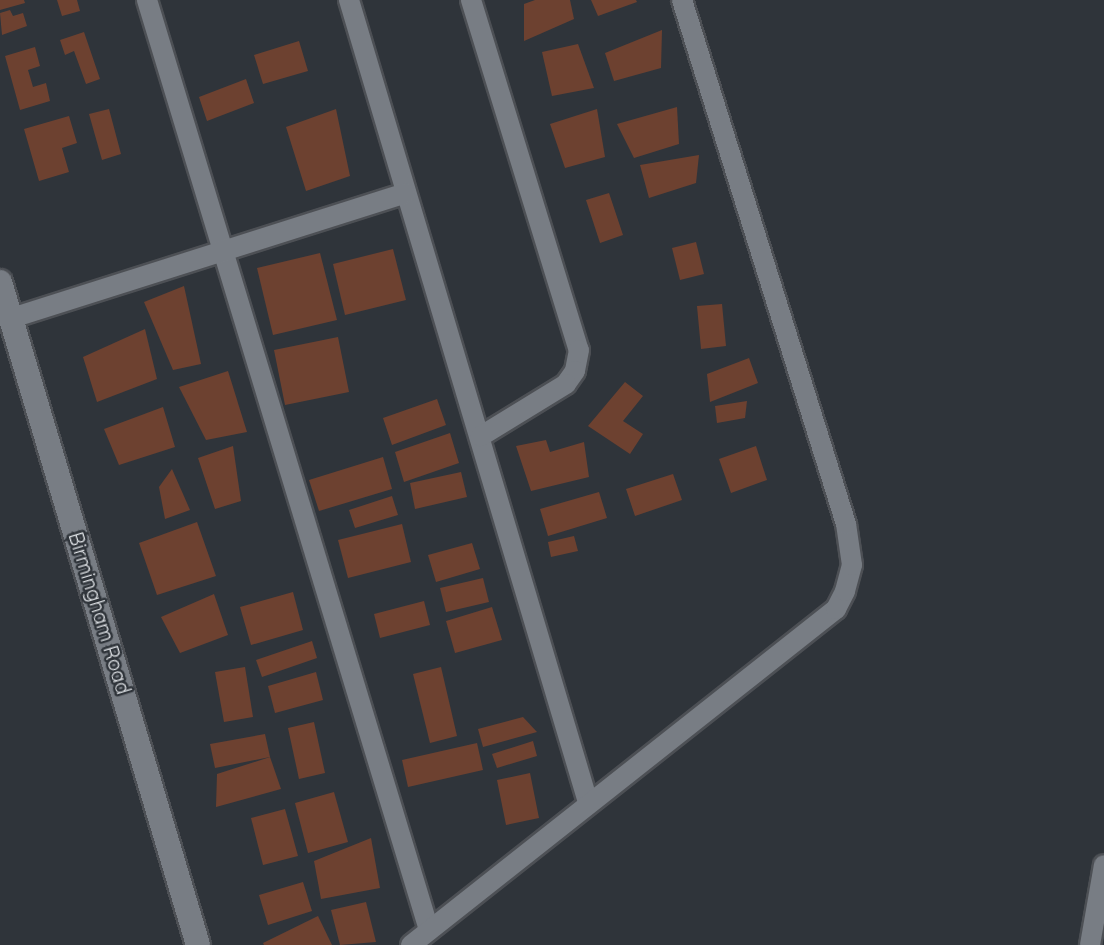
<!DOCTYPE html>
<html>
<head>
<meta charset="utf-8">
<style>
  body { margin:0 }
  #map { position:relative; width:1104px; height:945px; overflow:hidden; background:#2f343a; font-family:Quicksand,sans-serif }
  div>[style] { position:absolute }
  .building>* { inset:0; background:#6d4130 }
  .roads { filter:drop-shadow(2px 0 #4d5055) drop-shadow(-2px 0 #4d5055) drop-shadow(0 2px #4d5055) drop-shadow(0 -2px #4d5055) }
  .minor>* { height:20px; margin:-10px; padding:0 10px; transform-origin:10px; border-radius:10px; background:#787d84 }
  .tertiary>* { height:24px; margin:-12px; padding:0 12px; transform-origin:12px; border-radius:12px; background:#787d84 }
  span { translate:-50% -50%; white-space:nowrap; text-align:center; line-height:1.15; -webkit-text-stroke:5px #2f343a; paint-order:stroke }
  .street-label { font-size:20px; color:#e2e5e9 }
</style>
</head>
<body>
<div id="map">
  <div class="building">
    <div style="clip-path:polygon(0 0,24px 0,25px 3px,0 10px)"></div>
    <div style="clip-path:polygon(57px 0,77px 0,80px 11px,62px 16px)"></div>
    <div style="clip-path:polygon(535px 0,570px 0,574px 19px,524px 41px,524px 4px)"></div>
    <div style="clip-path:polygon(591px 0,636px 0,637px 2px,598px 16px)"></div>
    <div style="clip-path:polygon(10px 10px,13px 16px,23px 13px,27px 26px,2px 35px,0 13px)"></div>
    <div style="clip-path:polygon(662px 30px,661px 68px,614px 81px,605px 53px)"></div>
    <div style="clip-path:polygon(84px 32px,100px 79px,86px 84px,74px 51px,65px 55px,60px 40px)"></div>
    <div style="clip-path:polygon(299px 41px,308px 71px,263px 84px,254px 55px)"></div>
    <div style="clip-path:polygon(578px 44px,594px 88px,552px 96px,542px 52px)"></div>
    <div style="clip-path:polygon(35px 47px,40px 66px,28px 70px,33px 87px,46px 83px,50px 101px,20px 110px,5px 56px)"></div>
    <div style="clip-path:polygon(246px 79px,254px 103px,207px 121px,199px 97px)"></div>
    <div style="clip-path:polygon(677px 107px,679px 144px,634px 158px,617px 124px)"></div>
    <div style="clip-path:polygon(109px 109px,121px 154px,102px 160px,89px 114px)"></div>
    <div style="clip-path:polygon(336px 109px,350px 176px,306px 191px,286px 127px)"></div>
    <div style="clip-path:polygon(597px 109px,605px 157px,565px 168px,550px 124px)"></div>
    <div style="clip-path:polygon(69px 116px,77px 143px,62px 148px,69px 172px,39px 181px,24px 129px)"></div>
    <div style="clip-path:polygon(699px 155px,696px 183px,649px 198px,640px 165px)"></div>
    <div style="clip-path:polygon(609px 193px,623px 235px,600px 243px,586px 200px)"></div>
    <div style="clip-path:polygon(696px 242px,704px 274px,680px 280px,672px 248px)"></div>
    <div style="clip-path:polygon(393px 249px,406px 300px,345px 315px,333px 264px)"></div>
    <div style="clip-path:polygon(320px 253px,337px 320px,273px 335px,257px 268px)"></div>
    <div style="clip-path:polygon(184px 286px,201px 364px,173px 370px,144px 302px)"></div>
    <div style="clip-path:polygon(722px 304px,726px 346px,701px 349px,697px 306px)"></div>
    <div style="clip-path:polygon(145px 329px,157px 379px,97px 402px,83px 357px)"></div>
    <div style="clip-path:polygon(338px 337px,349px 392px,285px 405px,274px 350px)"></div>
    <div style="clip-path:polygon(749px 358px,758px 383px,710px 402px,707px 374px)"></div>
    <div style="clip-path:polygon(228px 371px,247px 432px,206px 440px,179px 387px)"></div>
    <div style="clip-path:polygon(625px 382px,643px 396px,623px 421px,643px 434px,630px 454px,588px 426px)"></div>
    <div style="clip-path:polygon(437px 399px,446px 425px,392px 445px,383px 418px)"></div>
    <div style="clip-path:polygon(747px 401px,745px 418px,717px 423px,715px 406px)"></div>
    <div style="clip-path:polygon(163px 407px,175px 447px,119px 465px,104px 429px)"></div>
    <div style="clip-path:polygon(450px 433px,459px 463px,404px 482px,395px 452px)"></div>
    <div style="clip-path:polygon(546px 440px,550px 452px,584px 442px,589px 477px,531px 491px,516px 446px)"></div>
    <div style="clip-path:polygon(233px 446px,241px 501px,215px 509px,198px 458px)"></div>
    <div style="clip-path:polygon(756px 446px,767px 480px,731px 493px,719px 459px)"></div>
    <div style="clip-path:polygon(383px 457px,392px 489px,319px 511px,309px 480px)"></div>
    <div style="clip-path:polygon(172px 469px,190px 510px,165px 519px,159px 487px)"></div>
    <div style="clip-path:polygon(461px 472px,467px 497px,415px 509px,410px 483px)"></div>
    <div style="clip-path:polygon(673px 474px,682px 500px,635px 516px,626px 489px)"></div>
    <div style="clip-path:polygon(599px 492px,607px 518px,548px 536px,540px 509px)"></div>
    <div style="clip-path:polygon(392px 496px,398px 515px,355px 528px,349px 510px)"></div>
    <div style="clip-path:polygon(197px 522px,216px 576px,157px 595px,139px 543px)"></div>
    <div style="clip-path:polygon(402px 524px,411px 562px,348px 578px,338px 540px)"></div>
    <div style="clip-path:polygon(574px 536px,578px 551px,551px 557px,548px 542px)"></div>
    <div style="clip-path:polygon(472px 543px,480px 569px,436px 582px,428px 555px)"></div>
    <div style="clip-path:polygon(483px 578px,489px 602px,446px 612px,440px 588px)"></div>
    <div style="clip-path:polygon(293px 592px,303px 630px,251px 645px,240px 607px)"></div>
    <div style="clip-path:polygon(214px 594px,228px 635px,180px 653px,161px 617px)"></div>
    <div style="clip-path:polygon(424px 601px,430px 625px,380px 638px,374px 614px)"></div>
    <div style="clip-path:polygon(492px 607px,502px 640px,455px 653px,446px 621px)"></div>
    <div style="clip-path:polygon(312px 641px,317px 658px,262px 677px,256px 660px)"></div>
    <div style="clip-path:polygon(245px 667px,253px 717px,224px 722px,215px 672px)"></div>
    <div style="clip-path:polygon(441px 667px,457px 736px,430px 743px,413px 674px)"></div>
    <div style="clip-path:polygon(316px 672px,323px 700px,275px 713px,268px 686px)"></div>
    <div style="clip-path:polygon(523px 717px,537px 732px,483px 747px,478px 729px)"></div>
    <div style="clip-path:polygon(314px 722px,325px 773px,299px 779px,288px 728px)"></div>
    <div style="clip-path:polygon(265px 734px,270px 757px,215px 768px,210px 744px)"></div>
    <div style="clip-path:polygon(533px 741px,537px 756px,497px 768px,492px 754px)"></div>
    <div style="clip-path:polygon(477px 743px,483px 770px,408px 787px,402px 760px)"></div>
    <div style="clip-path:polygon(270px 757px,281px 789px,216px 807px,217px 774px)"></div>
    <div style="clip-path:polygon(530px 773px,539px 818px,506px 825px,497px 780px)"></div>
    <div style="clip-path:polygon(334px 792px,348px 842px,308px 853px,295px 803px)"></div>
    <div style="clip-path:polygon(285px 809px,298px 856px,263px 865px,251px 818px)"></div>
    <div style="clip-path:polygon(371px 838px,380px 888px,321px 899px,314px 861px)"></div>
    <div style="clip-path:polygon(303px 882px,312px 911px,268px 925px,259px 895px)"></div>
    <div style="clip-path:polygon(366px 902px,376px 942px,340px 945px,331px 910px)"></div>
    <div style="clip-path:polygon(318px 916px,332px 945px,264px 945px,263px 943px)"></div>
  </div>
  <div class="roads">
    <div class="minor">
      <div style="left:147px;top:0;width:972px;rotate:73.13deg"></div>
      <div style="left:349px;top:0;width:837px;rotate:73.41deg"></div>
      <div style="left:471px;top:0;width:366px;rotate:72.9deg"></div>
      <div style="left:579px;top:350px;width:21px;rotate:101deg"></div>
      <div style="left:575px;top:371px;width:16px;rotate:125deg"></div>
      <div style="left:566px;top:384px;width:100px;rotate:148.5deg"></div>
      <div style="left:12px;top:318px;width:412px;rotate:-17.6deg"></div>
      <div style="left:411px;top:945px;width:542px;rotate:-38.33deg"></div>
      <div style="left:836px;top:609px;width:20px;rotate:-63deg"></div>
      <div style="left:845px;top:591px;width:27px;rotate:-75deg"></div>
      <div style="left:852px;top:565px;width:41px;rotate:-98.3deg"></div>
      <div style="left:846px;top:524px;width:549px;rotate:-107.38deg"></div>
      <div style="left:1090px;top:945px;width:81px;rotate:-80.1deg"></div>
    </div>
    <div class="tertiary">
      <div style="left:0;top:282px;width:692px;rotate:73.37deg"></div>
    </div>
  </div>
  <div class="street-label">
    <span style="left:100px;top:613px;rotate:73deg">Birmingham Road</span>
  </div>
</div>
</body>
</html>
